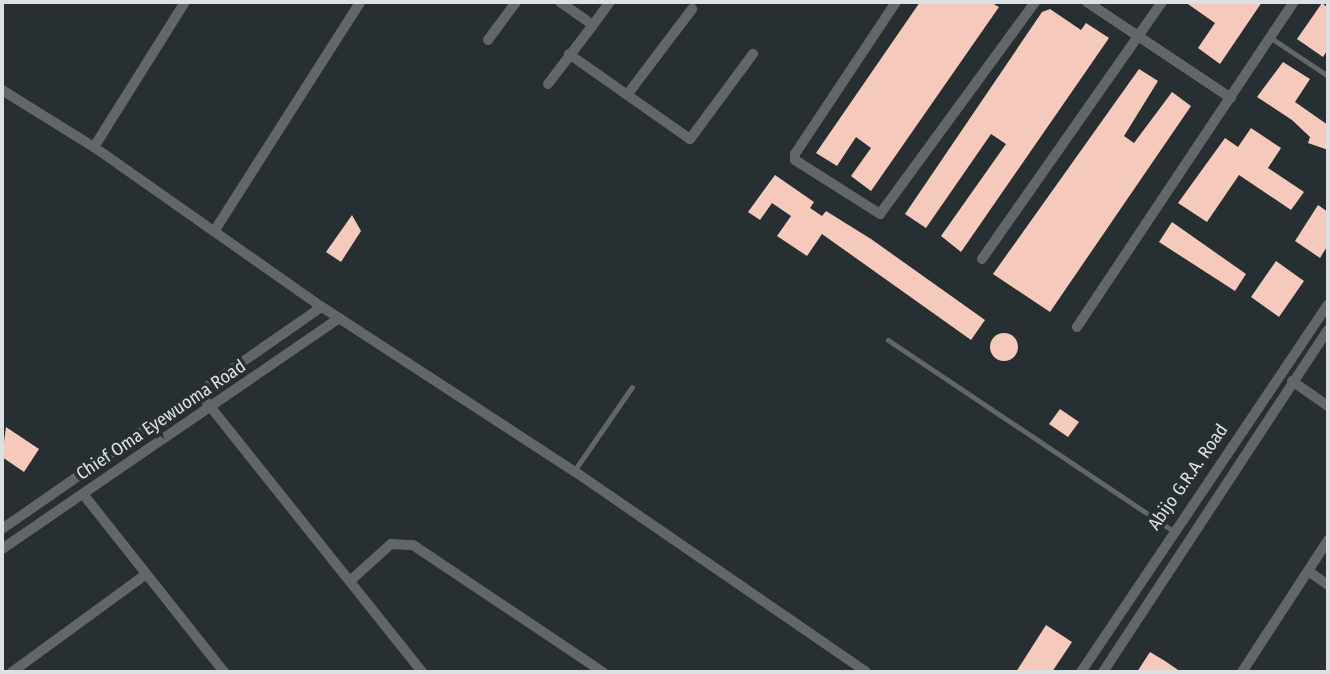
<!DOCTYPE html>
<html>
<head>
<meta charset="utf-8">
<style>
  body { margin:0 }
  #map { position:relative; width:1330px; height:674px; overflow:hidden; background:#282f33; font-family:"Fira Sans Condensed",sans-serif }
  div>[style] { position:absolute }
  .building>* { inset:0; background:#f5c9bb }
  .round { border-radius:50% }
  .lane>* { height:5px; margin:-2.5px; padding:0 2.5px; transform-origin:2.5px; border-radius:2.5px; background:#636668 }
  .street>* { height:10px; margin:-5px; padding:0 5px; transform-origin:5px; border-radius:5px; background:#636668 }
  span { translate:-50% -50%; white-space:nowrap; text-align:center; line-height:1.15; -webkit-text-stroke:7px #282f33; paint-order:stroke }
  .street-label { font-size:18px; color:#dce0e3 }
  .frame { position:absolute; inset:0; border:4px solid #dce0e3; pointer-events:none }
</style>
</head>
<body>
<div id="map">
  <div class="building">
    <div style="clip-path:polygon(920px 2px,990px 2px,999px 7px,871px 191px,851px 176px,871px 148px,856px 137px,837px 166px,816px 153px)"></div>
    <div style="clip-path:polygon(1185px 2px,1262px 2px,1220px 64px,1198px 48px,1215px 23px)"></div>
    <div style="clip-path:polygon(1322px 3px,1328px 8px,1328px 49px,1323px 57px,1297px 39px)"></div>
    <div style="clip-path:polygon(1050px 9px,1081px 30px,1086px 23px,1109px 38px,961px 252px,941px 236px,1006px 144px,991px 134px,926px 228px,905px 214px,1042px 12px)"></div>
    <div style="clip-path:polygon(1283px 62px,1310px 79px,1295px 102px,1328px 125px,1328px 150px,1308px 143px,1310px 137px,1292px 120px,1257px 97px)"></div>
    <div style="clip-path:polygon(1139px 69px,1158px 81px,1124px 136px,1134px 143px,1172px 92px,1191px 106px,1050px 312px,993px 274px)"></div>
    <div style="clip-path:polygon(1251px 128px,1281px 148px,1268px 168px,1304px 192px,1291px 210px,1239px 175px,1207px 222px,1178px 203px,1225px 138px,1238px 147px)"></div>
    <div style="clip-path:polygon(775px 175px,814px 202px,810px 208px,822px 216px,826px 211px,871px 239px,985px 320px,971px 340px,822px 234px,807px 256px,777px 236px,791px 216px,772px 203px,760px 220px,748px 212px)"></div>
    <div style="clip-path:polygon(1318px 205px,1328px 212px,1328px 245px,1320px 258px,1295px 241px)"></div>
    <div style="clip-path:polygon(352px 215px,361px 231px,341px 262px,326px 252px)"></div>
    <div style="clip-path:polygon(1172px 222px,1246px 274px,1235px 291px,1159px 242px)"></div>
    <div style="clip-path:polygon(1276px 261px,1304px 281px,1279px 317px,1251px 297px)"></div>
    <div class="round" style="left:990px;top:333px;width:28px;height:28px"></div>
    <div style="clip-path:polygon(1060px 409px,1079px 422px,1068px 437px,1049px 424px)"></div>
    <div style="clip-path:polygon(6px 427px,39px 449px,24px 472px,2px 457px)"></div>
    <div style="clip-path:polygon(1046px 625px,1072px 642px,1052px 672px,1016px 672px)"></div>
    <div style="clip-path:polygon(1150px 652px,1165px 661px,1181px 672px,1137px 672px)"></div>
  </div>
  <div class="lane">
    <div style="left:1271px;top:38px;width:69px;rotate:33.7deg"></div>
    <div style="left:888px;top:340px;width:342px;rotate:33.8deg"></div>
    <div style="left:574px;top:471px;width:102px;rotate:-55.4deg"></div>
  </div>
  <div class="street">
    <div style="left:896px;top:2px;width:182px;rotate:123.6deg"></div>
    <div style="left:795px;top:154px;width:6px;rotate:90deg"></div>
    <div style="left:795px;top:160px;width:101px;rotate:32.4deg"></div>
    <div style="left:880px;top:214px;width:263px;rotate:-53.8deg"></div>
    <div style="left:1087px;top:2px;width:173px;rotate:33.7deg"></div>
    <div style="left:593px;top:25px;width:29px;rotate:-54deg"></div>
    <div style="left:488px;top:40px;width:47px;rotate:-53.6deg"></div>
    <div style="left:569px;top:54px;width:148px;rotate:35.1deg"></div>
    <div style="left:690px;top:139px;width:106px;rotate:-53.5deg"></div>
    <div style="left:548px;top:84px;width:74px;rotate:-52.7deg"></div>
    <div style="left:593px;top:25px;width:40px;rotate:-145.1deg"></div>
    <div style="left:2px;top:90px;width:108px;rotate:31.8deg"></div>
    <div style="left:94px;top:147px;width:279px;rotate:35.1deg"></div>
    <div style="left:322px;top:307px;width:301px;rotate:33.1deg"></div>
    <div style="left:574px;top:471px;width:354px;rotate:34.5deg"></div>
    <div style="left:627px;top:95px;width:108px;rotate:-52.9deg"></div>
    <div style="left:94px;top:147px;width:171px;rotate:-57.9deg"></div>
    <div style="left:215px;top:230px;width:270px;rotate:-57.5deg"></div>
    <div style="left:982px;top:259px;width:314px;rotate:-55deg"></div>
    <div style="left:1077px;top:327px;width:391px;rotate:-56.3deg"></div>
    <div style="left:1292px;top:381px;width:44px;rotate:34.8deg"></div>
    <div style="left:201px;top:395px;width:354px;rotate:51.4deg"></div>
    <div style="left:83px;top:494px;width:227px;rotate:51.6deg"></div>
    <div style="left:2px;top:529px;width:389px;rotate:-34.8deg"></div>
    <div style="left:2px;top:549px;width:409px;rotate:-34.4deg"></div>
    <div style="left:1308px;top:571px;width:24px;rotate:35deg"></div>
    <div style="left:350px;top:581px;width:55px;rotate:-42.1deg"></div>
    <div style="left:391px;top:544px;width:22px;rotate:3deg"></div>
    <div style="left:413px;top:545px;width:229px;rotate:33.8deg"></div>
    <div style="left:12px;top:672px;width:165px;rotate:-36.1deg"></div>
    <div style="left:1081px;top:672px;width:443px;rotate:-56.1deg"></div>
    <div style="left:1103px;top:672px;width:409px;rotate:-56.7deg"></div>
    <div style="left:1242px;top:672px;width:158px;rotate:-56.9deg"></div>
  </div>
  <div class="street-label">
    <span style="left:161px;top:420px;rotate:-34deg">Chief Oma Eyewuoma Road</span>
    <span style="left:1188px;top:477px;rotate:-55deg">Abijo G.R.A. Road</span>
  </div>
  <div class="frame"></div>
</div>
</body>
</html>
